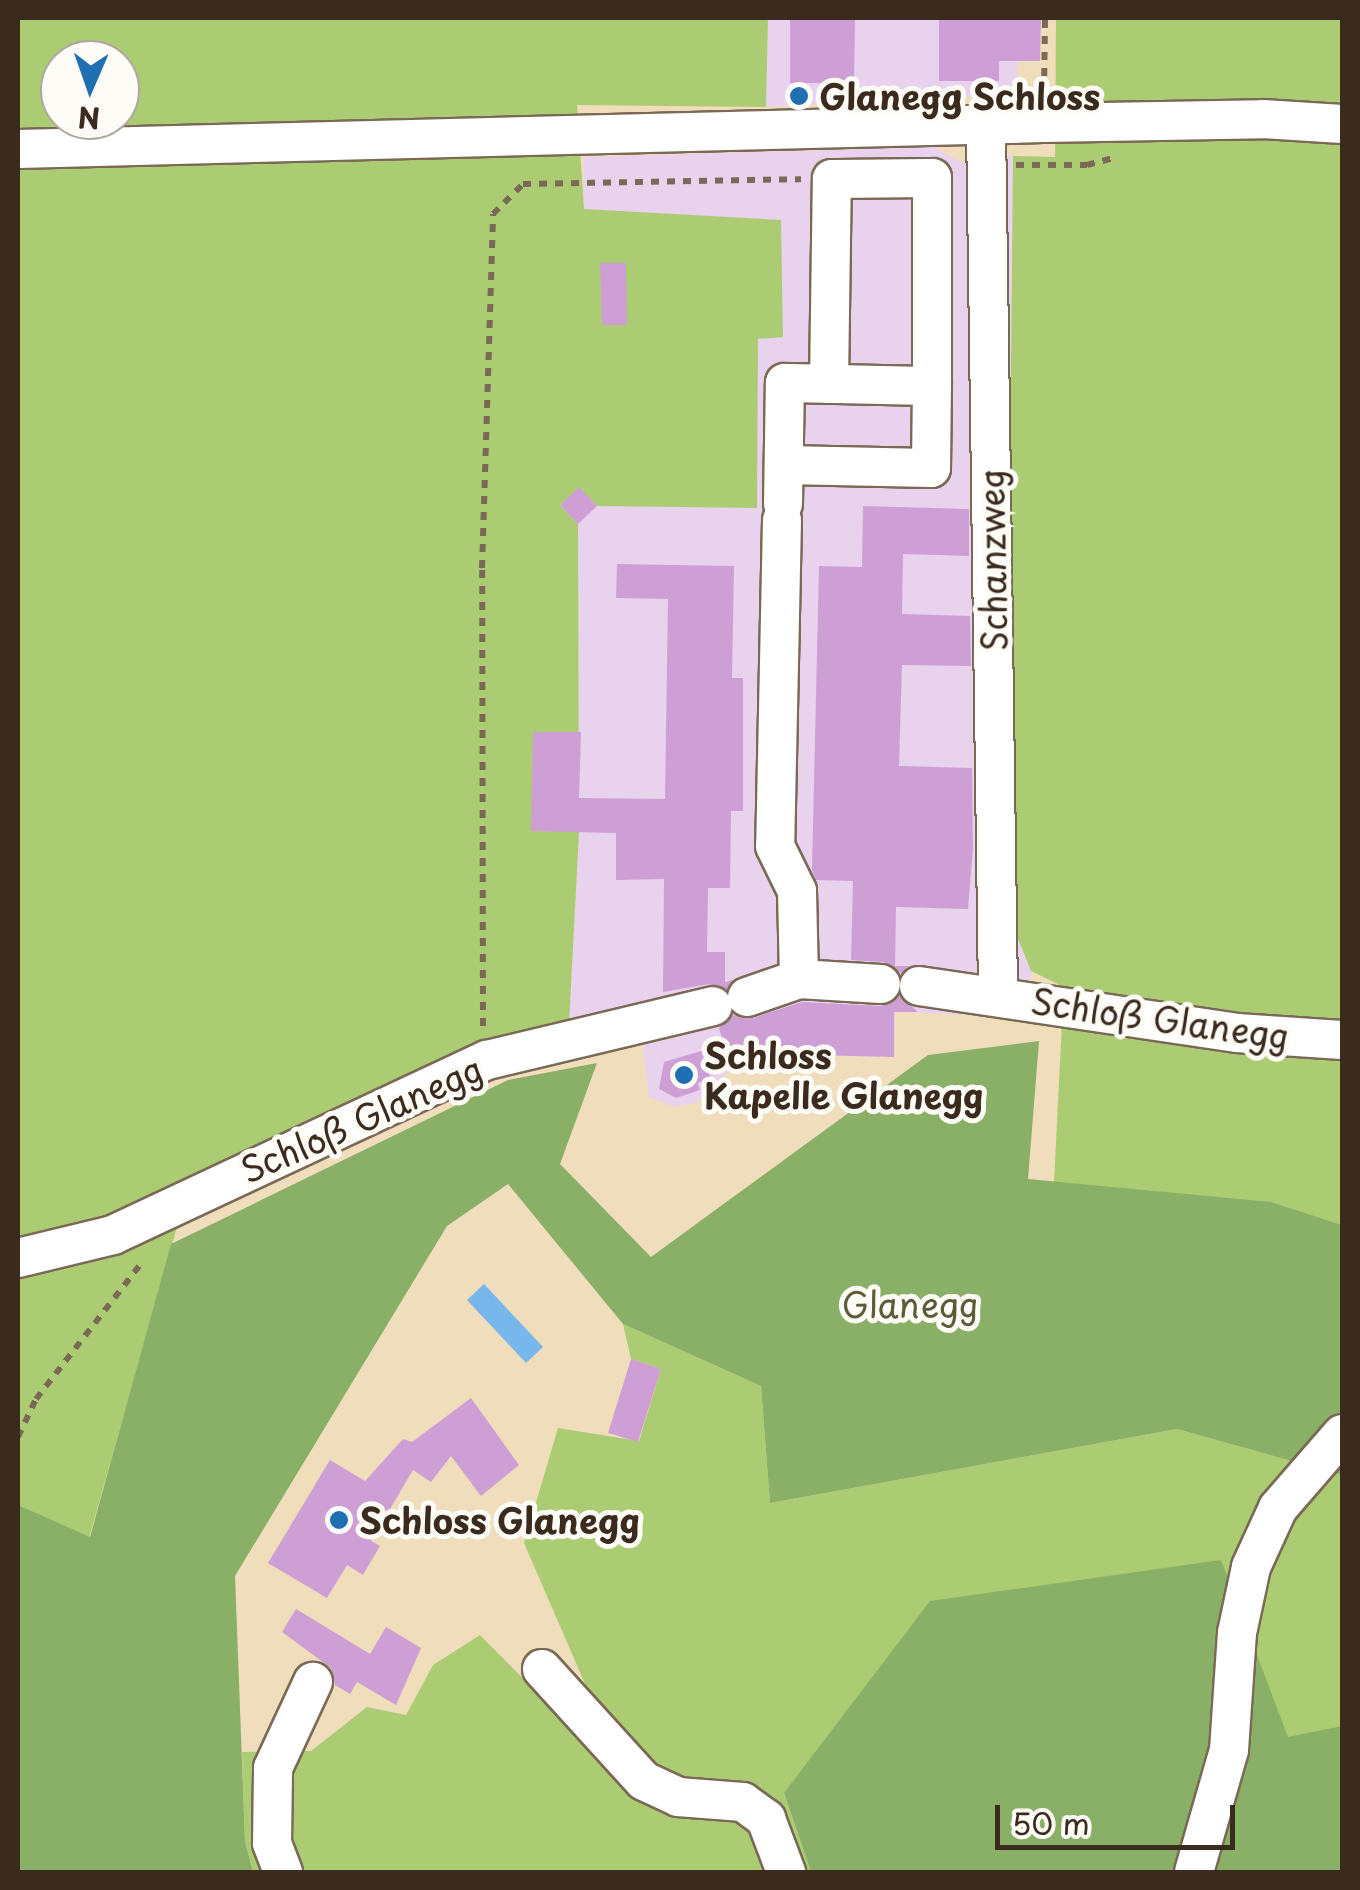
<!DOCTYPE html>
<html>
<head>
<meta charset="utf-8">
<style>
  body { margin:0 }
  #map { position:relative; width:1360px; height:1890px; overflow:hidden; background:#efddbc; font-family:"Playpen Sans",sans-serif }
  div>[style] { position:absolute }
  .built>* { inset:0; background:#e9d2ed }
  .green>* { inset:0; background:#accc74 }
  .forest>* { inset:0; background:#89b066 }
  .water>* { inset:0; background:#78b7ec }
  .building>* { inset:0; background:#ce9fd4 }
  .path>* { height:6px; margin-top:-3px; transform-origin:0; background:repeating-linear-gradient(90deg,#7a6955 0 8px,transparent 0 16px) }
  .roads { filter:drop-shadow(2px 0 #7a6955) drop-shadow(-2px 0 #7a6955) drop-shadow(0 2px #7a6955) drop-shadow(0 -2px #7a6955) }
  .minor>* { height:38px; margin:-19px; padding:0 19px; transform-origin:19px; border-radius:19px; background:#fff }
  .dots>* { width:28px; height:28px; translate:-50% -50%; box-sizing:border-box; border:5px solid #fdfcf7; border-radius:50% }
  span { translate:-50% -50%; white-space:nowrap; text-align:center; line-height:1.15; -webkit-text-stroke:10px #fdfcf7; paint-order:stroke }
  .poi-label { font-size:35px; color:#3b2a1e; font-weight:700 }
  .left { translate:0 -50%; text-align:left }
  .street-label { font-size:35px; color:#3b2a1e }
  .park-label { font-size:35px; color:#5d5b38 }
  .frame { position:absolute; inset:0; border:20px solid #3b2a1e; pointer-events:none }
  .north { position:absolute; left:40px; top:40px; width:100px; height:100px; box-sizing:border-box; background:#fdfcf7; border:2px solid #afa8a0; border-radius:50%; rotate:182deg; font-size:28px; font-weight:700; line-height:40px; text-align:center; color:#3b2a1e }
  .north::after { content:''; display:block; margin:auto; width:35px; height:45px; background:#1f6fb2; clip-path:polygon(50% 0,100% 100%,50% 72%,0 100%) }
  .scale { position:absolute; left:995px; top:1805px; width:240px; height:45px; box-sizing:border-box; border:5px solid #3b2a1e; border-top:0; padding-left:12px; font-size:30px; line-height:35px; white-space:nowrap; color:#3b2a1e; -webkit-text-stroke:8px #fdfcf7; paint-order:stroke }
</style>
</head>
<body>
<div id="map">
  <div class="built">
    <div style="clip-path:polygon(768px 18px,1041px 18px,1040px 61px,1018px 61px,1016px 94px,766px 107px)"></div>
    <div style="clip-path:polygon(935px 147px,961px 162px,1013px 156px,1006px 908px,1031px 971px,1031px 1017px,895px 1012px,894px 1057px,746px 1054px,696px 1103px,674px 1107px,649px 1097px,642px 1038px,569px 1024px,579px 832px,533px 732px,574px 732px,560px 505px,579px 487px,584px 157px)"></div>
  </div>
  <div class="green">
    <div style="clip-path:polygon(evenodd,18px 18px,768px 18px,766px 107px,577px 105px,584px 209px,781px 220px,783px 337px,758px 339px,757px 508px,597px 506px,579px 488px,560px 505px,578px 524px,579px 832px,569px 1024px,190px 1181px,89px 1538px,18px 1505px,18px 18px,60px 60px,120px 60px,120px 120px,60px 120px,60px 60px)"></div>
    <div style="clip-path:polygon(1056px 18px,1342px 18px,1342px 1027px,1103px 1006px,1031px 971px,1006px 909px,1013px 156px,1055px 157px)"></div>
    <div style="clip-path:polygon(1062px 1023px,1342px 1053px,1342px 1225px,1271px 1203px,1054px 1182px)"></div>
    <div style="clip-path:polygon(623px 1324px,761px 1386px,770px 1503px,1177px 1429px,1342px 1475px,1342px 1726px,1288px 1738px,784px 1793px,811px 1872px,253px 1872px,245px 1841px,242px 1752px,311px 1751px,367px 1707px,406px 1715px,433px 1665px,480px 1635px,574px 1730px,592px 1700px,524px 1543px,558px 1428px,639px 1441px,661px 1369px,631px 1359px)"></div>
  </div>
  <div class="forest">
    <div style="clip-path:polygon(1039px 1041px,1028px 1179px,1271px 1202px,1342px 1225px,1342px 1475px,1177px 1429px,770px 1503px,761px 1386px,623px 1324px,508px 1184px,447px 1226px,235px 1576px,245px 1841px,253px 1872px,18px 1872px,18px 1505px,90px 1537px,171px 1244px,508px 1080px,597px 1063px,560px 1164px,651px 1257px,928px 1055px)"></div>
    <div style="clip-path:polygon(1221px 1560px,1288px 1737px,1342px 1726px,1342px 1872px,811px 1872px,784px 1793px,930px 1601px)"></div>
  </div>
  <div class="water">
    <div style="clip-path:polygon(484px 1284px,543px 1347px,526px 1363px,467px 1300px)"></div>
  </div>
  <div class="building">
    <div style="clip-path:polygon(790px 18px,855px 18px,854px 83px,790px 83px)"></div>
    <div style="clip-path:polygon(939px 18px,1041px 18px,1040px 61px,999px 61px,999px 81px,939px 81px)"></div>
    <div style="clip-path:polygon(600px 263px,626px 263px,627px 325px,602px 325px)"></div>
    <div style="clip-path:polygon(579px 487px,597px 506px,578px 524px,560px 505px)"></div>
    <div style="clip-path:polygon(863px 506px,969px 509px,969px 556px,903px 554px,902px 614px,970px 616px,971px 666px,902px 665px,899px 766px,972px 768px,973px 848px,968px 909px,896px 907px,895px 966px,909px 966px,901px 973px,883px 962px,851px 960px,853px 881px,816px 880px,812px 870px,819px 566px,862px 567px)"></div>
    <div style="clip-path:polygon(617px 564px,734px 566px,732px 678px,743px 678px,743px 811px,731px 811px,730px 888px,708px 888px,707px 952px,725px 952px,725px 982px,733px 980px,727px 989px,709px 984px,663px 992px,664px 879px,616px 880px,616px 833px,531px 831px,533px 732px,581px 732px,579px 798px,665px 799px,668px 599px,616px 598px)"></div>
    <div style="clip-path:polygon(900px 996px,918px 1012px,894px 1012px,894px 1057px,726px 1053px,719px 1028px,733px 1015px,753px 1018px,802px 1002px,881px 1006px)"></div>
    <div style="clip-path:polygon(701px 1051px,711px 1079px,698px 1083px,700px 1090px,676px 1098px,659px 1089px,664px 1062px)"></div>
    <div style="clip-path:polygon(631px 1359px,661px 1369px,638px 1442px,608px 1433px)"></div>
    <div style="clip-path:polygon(471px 1398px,519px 1465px,481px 1496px,451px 1456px,431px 1482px,413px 1470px,371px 1541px,380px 1546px,363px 1575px,347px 1565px,327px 1598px,268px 1563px,330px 1460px,365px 1481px,403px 1439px,412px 1442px)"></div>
    <div style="clip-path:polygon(296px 1609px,370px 1654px,386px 1627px,421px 1648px,396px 1705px,357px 1682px,350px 1694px,335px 1685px,331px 1668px,282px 1632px)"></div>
  </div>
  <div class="path">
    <div style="left:1044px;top:92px;width:74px;rotate:-89.2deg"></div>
    <div style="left:1016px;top:165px;width:71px"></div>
    <div style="left:1087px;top:165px;width:27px;rotate:-15deg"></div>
    <div style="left:483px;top:1026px;width:458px;rotate:-90.1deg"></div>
    <div style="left:482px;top:568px;width:354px;rotate:-88.2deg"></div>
    <div style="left:493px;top:214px;width:42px;rotate:-45deg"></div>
    <div style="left:523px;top:184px;width:278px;rotate:-1deg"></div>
    <div style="left:18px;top:1437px;width:42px;rotate:-64.7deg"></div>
    <div style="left:36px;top:1399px;width:175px;rotate:-52.2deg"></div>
  </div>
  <div class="roads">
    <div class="minor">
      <div style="left:986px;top:124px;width:871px;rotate:89.21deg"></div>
      <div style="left:18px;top:149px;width:1025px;rotate:-1.45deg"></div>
      <div style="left:1043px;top:123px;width:220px;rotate:-1deg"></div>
      <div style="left:1263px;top:119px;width:79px;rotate:3.6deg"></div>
      <div style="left:829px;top:384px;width:205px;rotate:-89.2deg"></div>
      <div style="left:832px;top:179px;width:100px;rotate:-0.6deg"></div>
      <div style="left:932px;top:178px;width:208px;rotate:90deg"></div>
      <div style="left:783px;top:504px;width:121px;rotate:-89.1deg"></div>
      <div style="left:785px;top:383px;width:147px;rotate:1.2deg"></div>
      <div style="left:932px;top:386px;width:82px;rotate:90.7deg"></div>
      <div style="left:931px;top:468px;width:147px;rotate:-178.8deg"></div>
      <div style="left:782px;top:520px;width:326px;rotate:91.2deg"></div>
      <div style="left:775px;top:846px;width:50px;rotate:63.9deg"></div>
      <div style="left:797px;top:891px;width:88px;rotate:88.7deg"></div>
      <div style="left:919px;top:986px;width:321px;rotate:8.4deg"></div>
      <div style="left:1237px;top:1033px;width:105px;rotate:3.8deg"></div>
      <div style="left:747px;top:997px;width:55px;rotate:-19.1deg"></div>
      <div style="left:799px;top:979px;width:82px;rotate:3.5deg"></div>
      <div style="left:18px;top:1258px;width:98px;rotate:-13.6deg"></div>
      <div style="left:113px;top:1235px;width:413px;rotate:-25.1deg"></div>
      <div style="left:487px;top:1060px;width:232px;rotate:-13.4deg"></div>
      <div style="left:542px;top:1669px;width:151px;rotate:47.7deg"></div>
      <div style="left:644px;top:1781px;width:38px;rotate:25deg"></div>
      <div style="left:678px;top:1797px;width:65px;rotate:4.4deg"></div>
      <div style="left:743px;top:1802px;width:29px;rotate:36deg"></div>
      <div style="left:766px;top:1819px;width:57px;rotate:69.3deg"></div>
      <div style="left:283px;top:1872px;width:31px;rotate:-111deg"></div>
      <div style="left:272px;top:1843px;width:75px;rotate:-89.2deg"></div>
      <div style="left:273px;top:1768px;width:95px;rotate:-65.1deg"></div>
      <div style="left:1194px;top:1872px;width:127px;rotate:-74deg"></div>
      <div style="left:1229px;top:1750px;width:117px;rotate:-86.1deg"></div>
      <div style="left:1237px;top:1633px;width:67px;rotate:-78deg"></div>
      <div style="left:1251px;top:1567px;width:65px;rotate:-65.4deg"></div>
      <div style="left:1278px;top:1508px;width:98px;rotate:-49.1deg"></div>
    </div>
  </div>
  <div class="dots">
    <div style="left:799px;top:96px;background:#1f6fb2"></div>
    <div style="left:684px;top:1075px;background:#1f6fb2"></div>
    <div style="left:339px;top:1520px;background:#1f6fb2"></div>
  </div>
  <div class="poi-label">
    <span class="left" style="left:819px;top:96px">Glanegg Schloss</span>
    <span class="left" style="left:704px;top:1075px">Schloss<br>Kapelle Glanegg</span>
    <span class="left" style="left:359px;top:1520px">Schloss Glanegg</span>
  </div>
  <div class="street-label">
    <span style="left:992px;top:560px;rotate:-91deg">Schanzweg</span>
    <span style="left:1160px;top:1018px;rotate:8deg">Schloß Glanegg</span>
    <span style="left:361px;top:1119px;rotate:-24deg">Schloß Glanegg</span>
  </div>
  <div class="park-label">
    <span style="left:910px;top:1304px">Glanegg</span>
  </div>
  <div class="frame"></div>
  <div class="north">N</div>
  <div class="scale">50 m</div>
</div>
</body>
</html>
